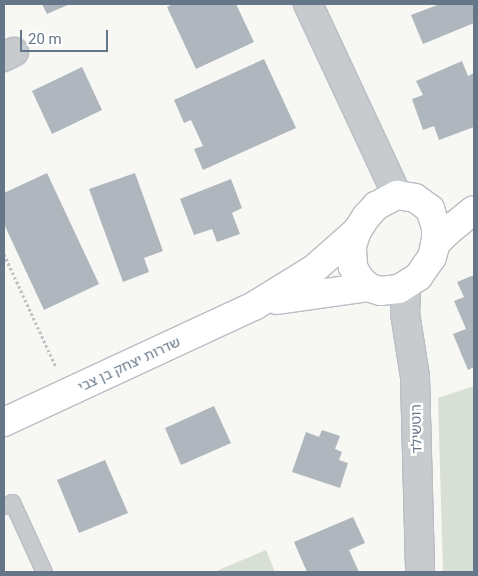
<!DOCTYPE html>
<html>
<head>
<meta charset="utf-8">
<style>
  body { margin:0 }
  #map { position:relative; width:478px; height:576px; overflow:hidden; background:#f7f8f4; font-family:Roboto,"Noto Sans Hebrew",sans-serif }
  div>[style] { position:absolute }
  .green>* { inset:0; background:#d8e0d5 }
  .building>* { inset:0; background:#afb6bd }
  .path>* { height:3px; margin-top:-1.5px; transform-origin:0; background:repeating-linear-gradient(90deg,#bec1c3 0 2.5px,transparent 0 5px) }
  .roads { filter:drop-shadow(1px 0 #b9bec3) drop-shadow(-1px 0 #b9bec3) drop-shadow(0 1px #b9bec3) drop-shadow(0 -1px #b9bec3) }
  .lane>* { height:15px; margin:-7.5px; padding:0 7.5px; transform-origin:7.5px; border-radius:7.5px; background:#c7cbce }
  .street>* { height:28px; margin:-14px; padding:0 14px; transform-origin:14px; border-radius:14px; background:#c7cbce }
  .secondary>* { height:28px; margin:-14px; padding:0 14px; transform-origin:14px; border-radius:14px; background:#fff }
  span { translate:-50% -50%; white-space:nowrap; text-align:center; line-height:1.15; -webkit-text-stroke:5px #fff; paint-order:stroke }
  .street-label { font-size:14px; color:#647688 }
  .frame { position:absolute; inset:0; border:5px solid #647688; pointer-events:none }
  .scale { position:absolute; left:20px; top:30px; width:88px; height:22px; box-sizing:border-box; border:2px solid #647688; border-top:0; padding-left:6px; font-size:15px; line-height:18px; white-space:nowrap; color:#647688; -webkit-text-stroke:4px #fff; paint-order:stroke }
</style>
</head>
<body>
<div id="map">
  <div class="green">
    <div style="clip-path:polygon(474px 386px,474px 572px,443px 572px,438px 398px)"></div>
    <div style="clip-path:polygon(266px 550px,275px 572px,214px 572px)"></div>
  </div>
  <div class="building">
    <div style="clip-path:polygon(42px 4px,70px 4px,47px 14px)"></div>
    <div style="clip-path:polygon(173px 4px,236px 4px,254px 42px,196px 69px,167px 7px)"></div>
    <div style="clip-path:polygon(440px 4px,474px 4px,474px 23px,423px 44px,411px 15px)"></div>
    <div style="clip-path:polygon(264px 59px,296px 128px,203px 170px,194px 149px,203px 146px,191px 120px,184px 123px,174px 100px)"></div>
    <div style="clip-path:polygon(462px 61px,468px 76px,474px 73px,474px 127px,439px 140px,434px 126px,423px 130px,412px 99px,423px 95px,416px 81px)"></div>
    <div style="clip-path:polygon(82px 67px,102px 110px,52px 134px,32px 91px)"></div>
    <div style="clip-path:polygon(47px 173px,99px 284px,44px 310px,4px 224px,4px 193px)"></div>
    <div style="clip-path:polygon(135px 173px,163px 251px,144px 258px,149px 272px,123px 282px,89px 189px)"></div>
    <div style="clip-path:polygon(231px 179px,242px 208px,232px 213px,240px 234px,217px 242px,212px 229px,194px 235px,180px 199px)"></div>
    <div style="clip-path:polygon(474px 275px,474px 367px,468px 370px,453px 334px,466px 329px,454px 301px,464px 297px,457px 282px)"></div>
    <div style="clip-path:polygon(214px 406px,231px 443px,181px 465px,165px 428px)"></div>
    <div style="clip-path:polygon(322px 430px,340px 436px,335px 449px,342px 452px,339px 460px,348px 463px,340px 488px,292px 472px,306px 432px,319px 437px)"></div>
    <div style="clip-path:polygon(105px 460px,128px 513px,79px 533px,57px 480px)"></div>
    <div style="clip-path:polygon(353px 517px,365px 543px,349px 550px,359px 572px,307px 572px,294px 542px)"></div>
  </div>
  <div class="path">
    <div style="left:4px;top:254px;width:124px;rotate:65.3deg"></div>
  </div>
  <div class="roads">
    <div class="lane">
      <div style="left:4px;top:506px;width:9px;rotate:-27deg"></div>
      <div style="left:12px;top:502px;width:77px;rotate:65.4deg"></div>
    </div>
    <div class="street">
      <div style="left:308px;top:4px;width:211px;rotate:65deg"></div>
      <div style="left:4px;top:57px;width:11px;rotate:-27deg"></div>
      <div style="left:406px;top:286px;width:27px;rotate:92deg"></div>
      <div style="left:405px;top:313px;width:65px;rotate:81.1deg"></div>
      <div style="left:415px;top:377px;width:195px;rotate:88.5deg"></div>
    </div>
    <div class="secondary">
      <div style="left:397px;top:195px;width:18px;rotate:9deg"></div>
      <div style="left:415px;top:198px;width:19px;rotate:36deg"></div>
      <div style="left:430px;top:209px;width:19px;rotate:72deg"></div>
      <div style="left:436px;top:227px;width:15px;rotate:90deg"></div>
      <div style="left:436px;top:242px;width:16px;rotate:105deg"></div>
      <div style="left:432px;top:257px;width:24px;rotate:125deg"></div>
      <div style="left:418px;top:277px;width:22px;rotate:148deg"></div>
      <div style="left:399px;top:289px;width:19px;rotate:174deg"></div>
      <div style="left:380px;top:291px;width:13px;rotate:-162deg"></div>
      <div style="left:368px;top:287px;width:13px;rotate:-135deg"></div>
      <div style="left:359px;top:278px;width:13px;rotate:-119deg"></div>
      <div style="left:353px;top:267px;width:21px;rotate:-93deg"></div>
      <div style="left:352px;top:246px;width:16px;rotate:-72deg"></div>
      <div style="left:357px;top:231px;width:17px;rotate:-57deg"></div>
      <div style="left:366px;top:217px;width:15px;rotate:-48deg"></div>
      <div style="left:376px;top:206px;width:24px;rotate:-28deg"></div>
      <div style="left:434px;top:249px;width:5px;rotate:-79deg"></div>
      <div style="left:435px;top:244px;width:18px;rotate:-45deg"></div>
      <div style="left:448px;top:231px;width:33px;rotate:-39deg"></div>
      <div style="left:277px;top:300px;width:92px;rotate:-8.1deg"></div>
      <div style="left:4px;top:422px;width:276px;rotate:-24.9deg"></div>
      <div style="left:254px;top:306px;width:70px;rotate:-31.7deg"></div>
      <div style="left:314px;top:269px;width:57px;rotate:-41.5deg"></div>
    </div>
  </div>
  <div class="street-label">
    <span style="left:129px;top:364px;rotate:-25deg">שדרות יצחק בן צבי</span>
    <span style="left:416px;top:429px;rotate:-91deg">רוטשילד</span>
  </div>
  <div class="frame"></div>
  <div class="scale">20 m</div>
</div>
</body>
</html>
